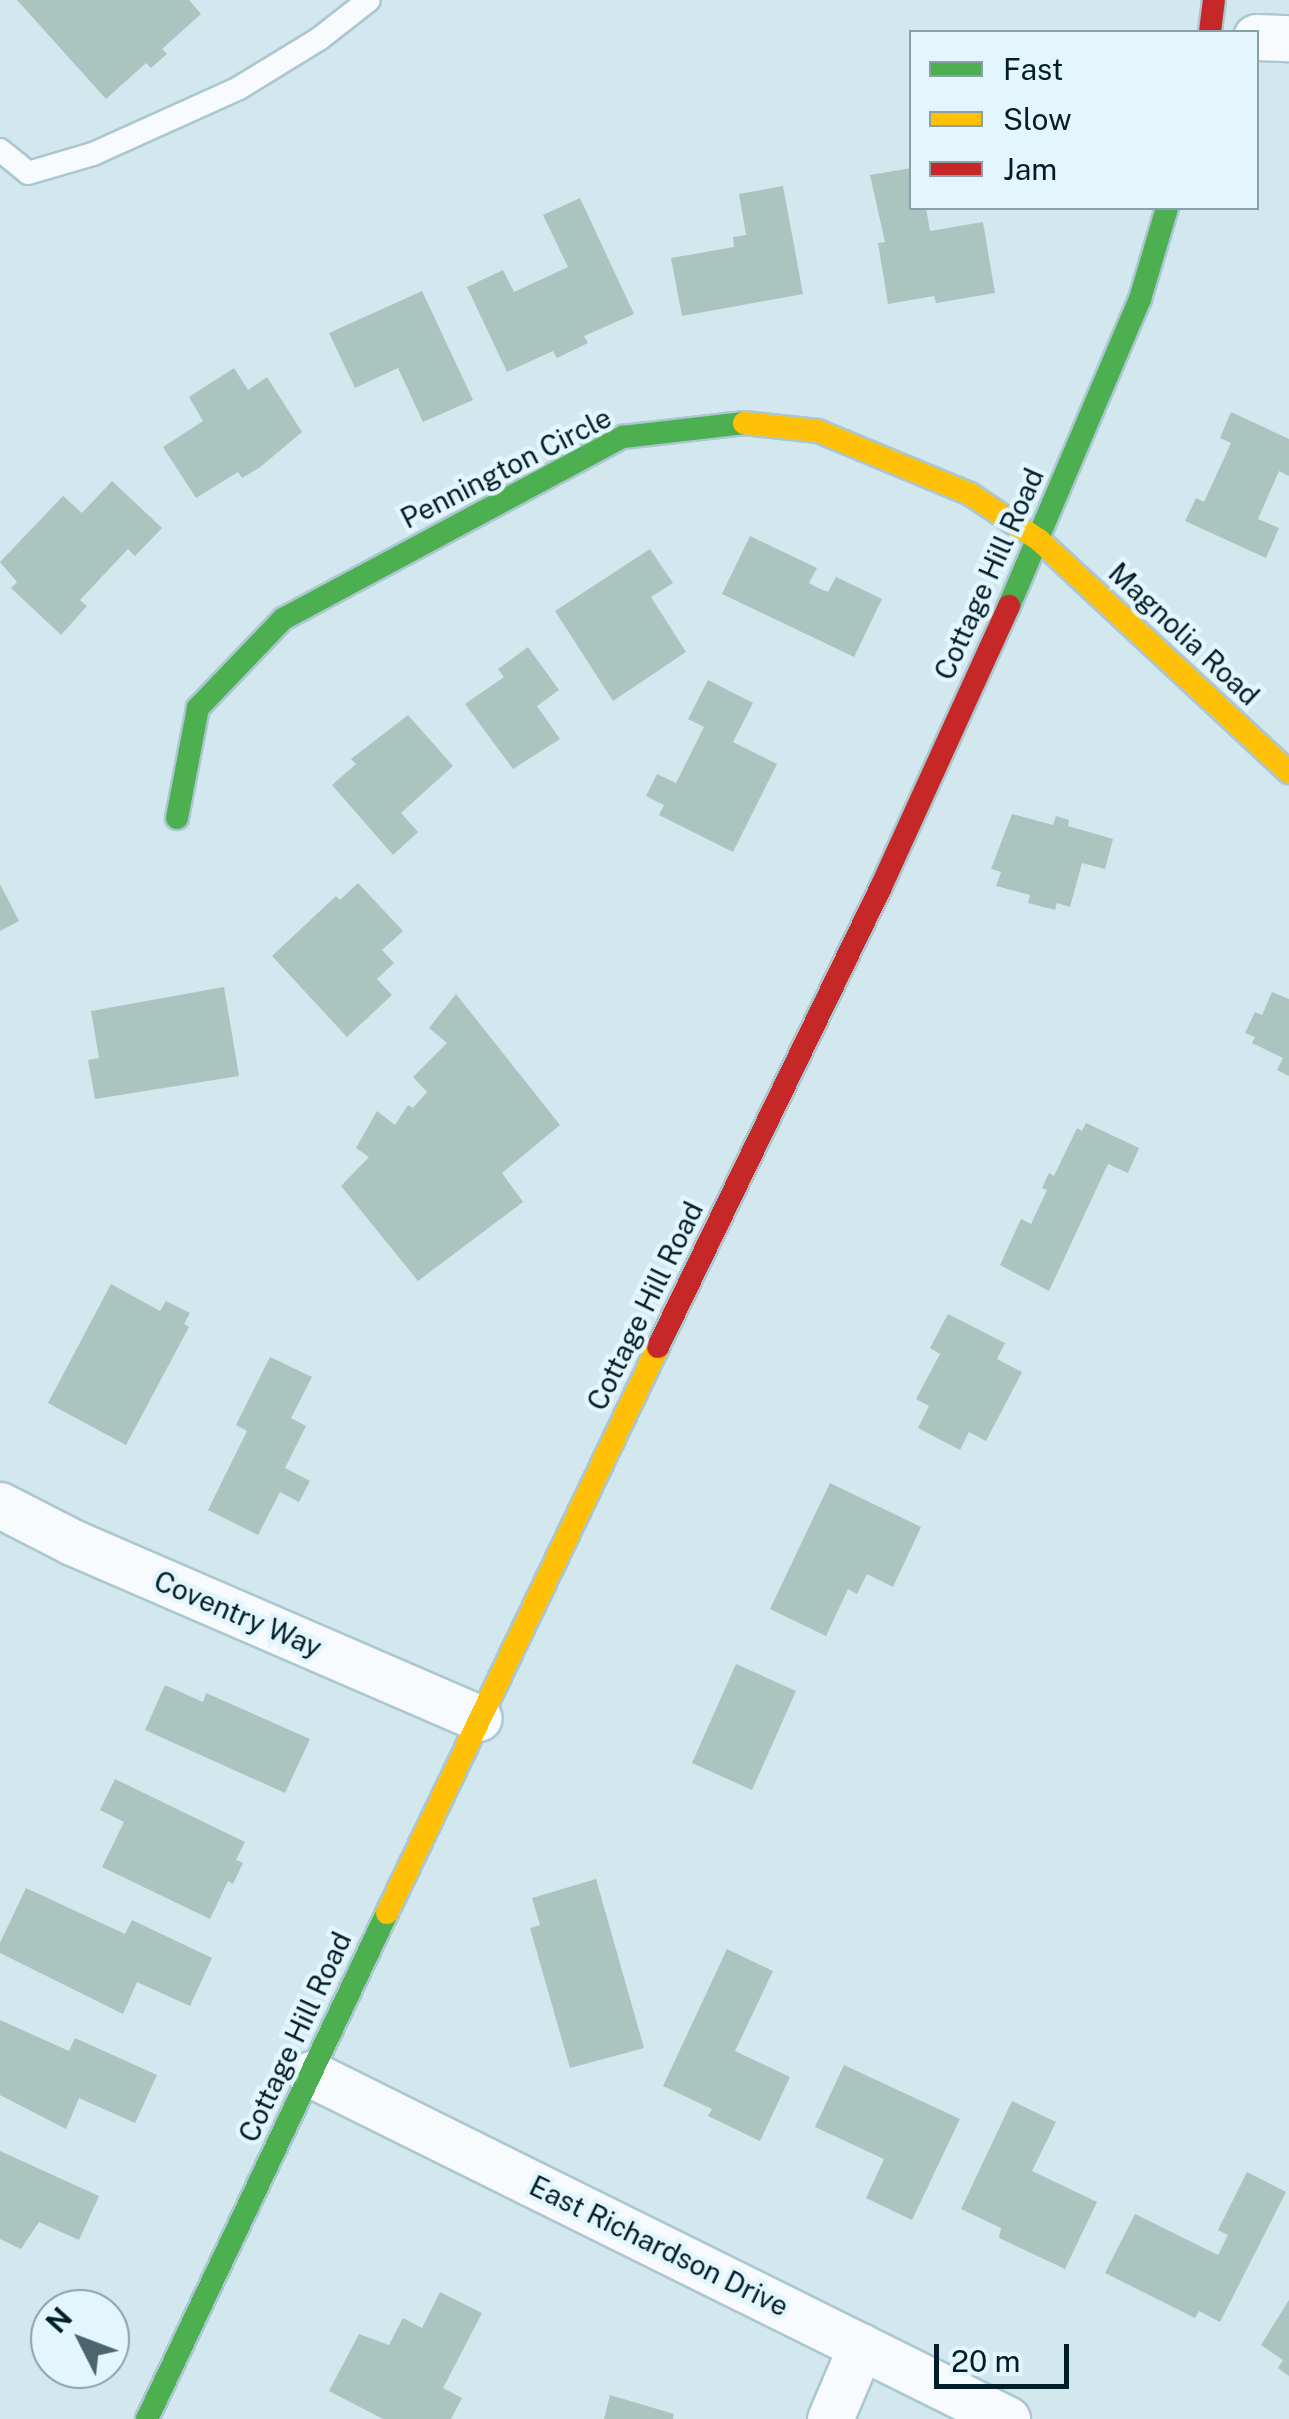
<!DOCTYPE html>
<html>
<head>
<meta charset="utf-8">
<style>
  body { margin:0 }
  #map { position:relative; width:1289px; height:2419px; overflow:hidden; background:#d3e7ef; font-family:"Public Sans",sans-serif }
  div>[style] { position:absolute }
  .building>* { inset:0; background:#aac4c0 }
  .roads { filter:drop-shadow(2px 0 #abc7d1) drop-shadow(-2px 0 #abc7d1) drop-shadow(0 2px #abc7d1) drop-shadow(0 -2px #abc7d1) }
  .lane>* { height:22px; margin:-11px; padding:0 11px; transform-origin:11px; border-radius:11px; background:#f8fbfd }
  .street>* { height:45px; margin:-22.5px; padding:0 22.5px; transform-origin:22.5px; border-radius:22.5px; background:#f8fbfd }
  .fast>* { height:22px; margin:-11px; padding:0 11px; transform-origin:11px; border-radius:11px; background:#4caf50 }
  .slow>* { height:22px; margin:-11px; padding:0 11px; transform-origin:11px; border-radius:11px; background:#ffc107 }
  .jam>* { height:22px; margin:-11px; padding:0 11px; transform-origin:11px; border-radius:11px; background:#c62828 }
  span { translate:-50% -50%; white-space:nowrap; text-align:center; line-height:1.15; -webkit-text-stroke:9px #e4f6fd; paint-order:stroke }
  .street-label { font-size:28px; color:#001f29 }
  .legend { position:absolute; left:909px; top:30px; width:350px; height:180px; box-sizing:border-box; background:#e4f6fd; border:2px solid #89a0a8; margin:0; padding:12px 18px; list-style:none; font-size:30px; color:#001f29 }
  .legend li { display:flex; align-items:center; gap:20px; height:50px }
  .legend b { width:50px; border:2px solid #89a0a8 }
  .north { position:absolute; left:30px; top:2289px; width:100px; height:100px; box-sizing:border-box; background:#e4f6fd; border:2px solid #89a0a8; border-radius:50%; rotate:312deg; font-size:28px; font-weight:700; line-height:40px; text-align:center; color:#001f29 }
  .north::after { content:''; display:block; margin:auto; width:35px; height:45px; background:#4a656e; clip-path:polygon(50% 0,100% 100%,50% 72%,0 100%) }
  .scale { position:absolute; left:934px; top:2344px; width:135px; height:45px; box-sizing:border-box; border:5px solid #001f29; border-top:0; padding-left:12px; font-size:30px; line-height:35px; white-space:nowrap; color:#001f29; -webkit-text-stroke:8px #e4f6fd; paint-order:stroke }
</style>
</head>
<body>
<div id="map">
  <div class="building">
    <div style="clip-path:polygon(17px 0,189px 0,201px 14px,162px 49px,167px 54px,151px 68px,146px 63px,106px 99px)"></div>
    <div style="clip-path:polygon(912px 168px,912px 208px,926px 208px,930px 231px,983px 222px,995px 293px,936px 303px,934px 296px,888px 304px,878px 243px,885px 242px,870px 175px)"></div>
    <div style="clip-path:polygon(783px 186px,803px 294px,682px 316px,671px 258px,734px 247px,733px 237px,746px 235px,739px 194px)"></div>
    <div style="clip-path:polygon(580px 198px,634px 314px,584px 336px,588px 343px,557px 358px,553px 351px,507px 372px,467px 287px,503px 270px,514px 292px,568px 267px,543px 215px)"></div>
    <div style="clip-path:polygon(422px 291px,473px 400px,423px 422px,398px 368px,355px 388px,329px 333px)"></div>
    <div style="clip-path:polygon(234px 368px,248px 390px,267px 377px,302px 432px,259px 468px,242px 478px,238px 472px,196px 498px,163px 447px,203px 421px,189px 397px)"></div>
    <div style="clip-path:polygon(1231px 412px,1289px 439px,1289px 476px,1279px 471px,1258px 519px,1279px 528px,1266px 558px,1185px 521px,1196px 498px,1204px 502px,1231px 443px,1220px 438px)"></div>
    <div style="clip-path:polygon(112px 481px,162px 528px,135px 556px,128px 549px,80px 600px,87px 606px,61px 635px,11px 588px,17px 582px,0 562px,63px 496px,82px 513px)"></div>
    <div style="clip-path:polygon(750px 536px,817px 568px,809px 583px,818px 588px,828px 592px,836px 577px,882px 599px,854px 657px,722px 594px)"></div>
    <div style="clip-path:polygon(650px 549px,673px 583px,651px 597px,686px 652px,613px 701px,555px 611px)"></div>
    <div style="clip-path:polygon(528px 647px,559px 690px,537px 706px,560px 739px,513px 769px,465px 704px,504px 677px,498px 669px)"></div>
    <div style="clip-path:polygon(708px 680px,753px 703px,733px 742px,777px 764px,733px 852px,659px 815px,664px 805px,646px 796px,657px 774px,676px 783px,704px 727px,688px 719px)"></div>
    <div style="clip-path:polygon(408px 715px,453px 766px,401px 813px,418px 832px,393px 855px,332px 785px,356px 764px,351px 759px)"></div>
    <div style="clip-path:polygon(1012px 814px,1053px 825px,1056px 816px,1069px 820px,1068px 826px,1113px 839px,1105px 869px,1082px 863px,1070px 907px,1057px 903px,1055px 910px,1028px 903px,1030px 895px,996px 886px,1001px 872px,991px 869px)"></div>
    <div style="clip-path:polygon(358px 883px,403px 931px,382px 950px,394px 963px,377px 979px,392px 995px,347px 1037px,272px 956px,336px 896px,340px 900px)"></div>
    <div style="clip-path:polygon(0 884px,19px 921px,0 931px)"></div>
    <div style="clip-path:polygon(224px 987px,239px 1076px,95px 1099px,88px 1060px,99px 1058px,91px 1011px)"></div>
    <div style="clip-path:polygon(1272px 992px,1289px 999px,1289px 1076px,1277px 1070px,1283px 1058px,1252px 1043px,1255px 1037px,1245px 1033px,1255px 1012px,1262px 1015px)"></div>
    <div style="clip-path:polygon(456px 994px,560px 1125px,502px 1173px,523px 1202px,418px 1281px,341px 1186px,369px 1157px,356px 1148px,377px 1111px,395px 1125px,408px 1105px,413px 1108px,427px 1092px,413px 1077px,447px 1043px,429px 1028px)"></div>
    <div style="clip-path:polygon(1086px 1123px,1139px 1148px,1128px 1173px,1108px 1164px,1049px 1291px,1000px 1265px,1021px 1219px,1031px 1224px,1047px 1190px,1042px 1188px,1049px 1173px,1054px 1176px,1077px 1128px,1082px 1131px)"></div>
    <div style="clip-path:polygon(111px 1284px,160px 1311px,166px 1301px,190px 1313px,184px 1324px,189px 1327px,126px 1445px,48px 1403px)"></div>
    <div style="clip-path:polygon(948px 1314px,1005px 1343px,997px 1359px,1022px 1372px,986px 1441px,969px 1432px,960px 1450px,918px 1428px,929px 1406px,916px 1399px,940px 1354px,930px 1348px)"></div>
    <div style="clip-path:polygon(270px 1357px,312px 1377px,291px 1418px,306px 1426px,285px 1468px,310px 1481px,299px 1502px,280px 1492px,258px 1535px,208px 1510px,247px 1431px,236px 1425px)"></div>
    <div style="clip-path:polygon(830px 1483px,921px 1527px,893px 1587px,867px 1574px,857px 1594px,848px 1589px,826px 1636px,770px 1609px)"></div>
    <div style="clip-path:polygon(736px 1664px,796px 1691px,752px 1790px,692px 1763px)"></div>
    <div style="clip-path:polygon(165px 1685px,203px 1702px,206px 1693px,310px 1739px,285px 1793px,145px 1730px)"></div>
    <div style="clip-path:polygon(115px 1779px,245px 1842px,236px 1860px,243px 1863px,233px 1884px,228px 1881px,210px 1919px,102px 1867px,124px 1822px,100px 1810px)"></div>
    <div style="clip-path:polygon(596px 1879px,644px 2048px,570px 2068px,530px 1928px,540px 1925px,532px 1898px)"></div>
    <div style="clip-path:polygon(26px 1888px,125px 1934px,132px 1920px,212px 1958px,190px 2006px,137px 1982px,123px 2014px,0 1953px,0 1943px)"></div>
    <div style="clip-path:polygon(727px 1949px,773px 1971px,735px 2051px,790px 2077px,760px 2141px,708px 2116px,712px 2109px,663px 2086px)"></div>
    <div style="clip-path:polygon(0 2020px,69px 2051px,75px 2038px,157px 2075px,135px 2123px,79px 2098px,66px 2129px,0 2095px)"></div>
    <div style="clip-path:polygon(844px 2065px,960px 2119px,912px 2220px,866px 2198px,884px 2159px,815px 2127px)"></div>
    <div style="clip-path:polygon(1012px 2101px,1056px 2122px,1032px 2171px,1097px 2202px,1065px 2269px,999px 2238px,1001px 2228px,961px 2209px)"></div>
    <div style="clip-path:polygon(0 2151px,99px 2196px,79px 2240px,39px 2222px,21px 2249px,0 2239px)"></div>
    <div style="clip-path:polygon(1247px 2172px,1286px 2192px,1220px 2322px,1199px 2311px,1195px 2318px,1105px 2273px,1135px 2214px,1218px 2255px,1228px 2235px,1218px 2230px)"></div>
    <div style="clip-path:polygon(440px 2292px,482px 2313px,443px 2388px,462px 2398px,451px 2419px,383px 2419px,329px 2391px,359px 2334px,389px 2345px,403px 2318px,422px 2328px)"></div>
    <div style="clip-path:polygon(1289px 2300px,1289px 2376px,1278px 2368px,1283px 2360px,1261px 2345px)"></div>
    <div style="clip-path:polygon(610px 2395px,674px 2414px,673px 2419px,604px 2419px)"></div>
  </div>
  <div class="roads">
    <div class="lane">
      <div style="left:0;top:150px;width:36px;rotate:39deg"></div>
      <div style="left:28px;top:173px;width:68px;rotate:-16.3deg"></div>
      <div style="left:93px;top:154px;width:160px;rotate:-24.3deg"></div>
      <div style="left:239px;top:88px;width:94px;rotate:-31.5deg"></div>
      <div style="left:319px;top:39px;width:63px;rotate:-38deg"></div>
    </div>
    <div class="street">
      <div style="left:1256px;top:37px;width:33px;rotate:2deg"></div>
      <div style="left:0;top:1505px;width:81px;rotate:27.2deg"></div>
      <div style="left:72px;top:1542px;width:443px;rotate:23.4deg"></div>
      <div style="left:311px;top:2074px;width:777px;rotate:26.37deg"></div>
      <div style="left:830px;top:2419px;width:79px;rotate:-67deg"></div>
    </div>
    <div class="fast">
      <div style="left:1009px;top:606px;width:334px;rotate:-66.9deg"></div>
      <div style="left:1140px;top:299px;width:95px;rotate:-73.5deg"></div>
      <div style="left:177px;top:818px;width:112px;rotate:-79.2deg"></div>
      <div style="left:198px;top:708px;width:123px;rotate:-46.3deg"></div>
      <div style="left:283px;top:619px;width:386px;rotate:-28.2deg"></div>
      <div style="left:623px;top:437px;width:122px;rotate:-6.6deg"></div>
      <div style="left:147px;top:2419px;width:560px;rotate:-64.62deg"></div>
    </div>
    <div class="slow">
      <div style="left:744px;top:423px;width:74px;rotate:6.2deg"></div>
      <div style="left:818px;top:431px;width:165px;rotate:22.5deg"></div>
      <div style="left:970px;top:494px;width:83px;rotate:33.7deg"></div>
      <div style="left:1039px;top:540px;width:341px;rotate:42.9deg"></div>
      <div style="left:387px;top:1913px;width:628px;rotate:-64.41deg"></div>
    </div>
    <div class="jam">
      <div style="left:1210px;top:32px;width:32px;rotate:-83deg"></div>
      <div style="left:658px;top:1347px;width:511px;rotate:-64.14deg"></div>
      <div style="left:881px;top:887px;width:309px;rotate:-65.5deg"></div>
    </div>
  </div>
  <div class="street-label">
    <span style="left:506px;top:468px;rotate:-27deg">Pennington Circle</span>
    <span style="left:989px;top:574px;rotate:-66deg">Cottage Hill Road</span>
    <span style="left:1184px;top:634px;rotate:43deg">Magnolia Road</span>
    <span style="left:645px;top:1306px;rotate:-64deg">Cottage Hill Road</span>
    <span style="left:238px;top:1614px;rotate:23deg">Coventry Way</span>
    <span style="left:295px;top:2037px;rotate:-65deg">Cottage Hill Road</span>
    <span style="left:659px;top:2246px;rotate:26deg">East Richardson Drive</span>
  </div>
  <ul class="legend">
  <li><b style="height:12px;background:#4caf50"></b>Fast</li>
  <li><b style="height:12px;background:#ffc107"></b>Slow</li>
  <li><b style="height:12px;background:#c62828"></b>Jam</li>
  </ul>
  <div class="north">N</div>
  <div class="scale">20 m</div>
</div>
</body>
</html>
